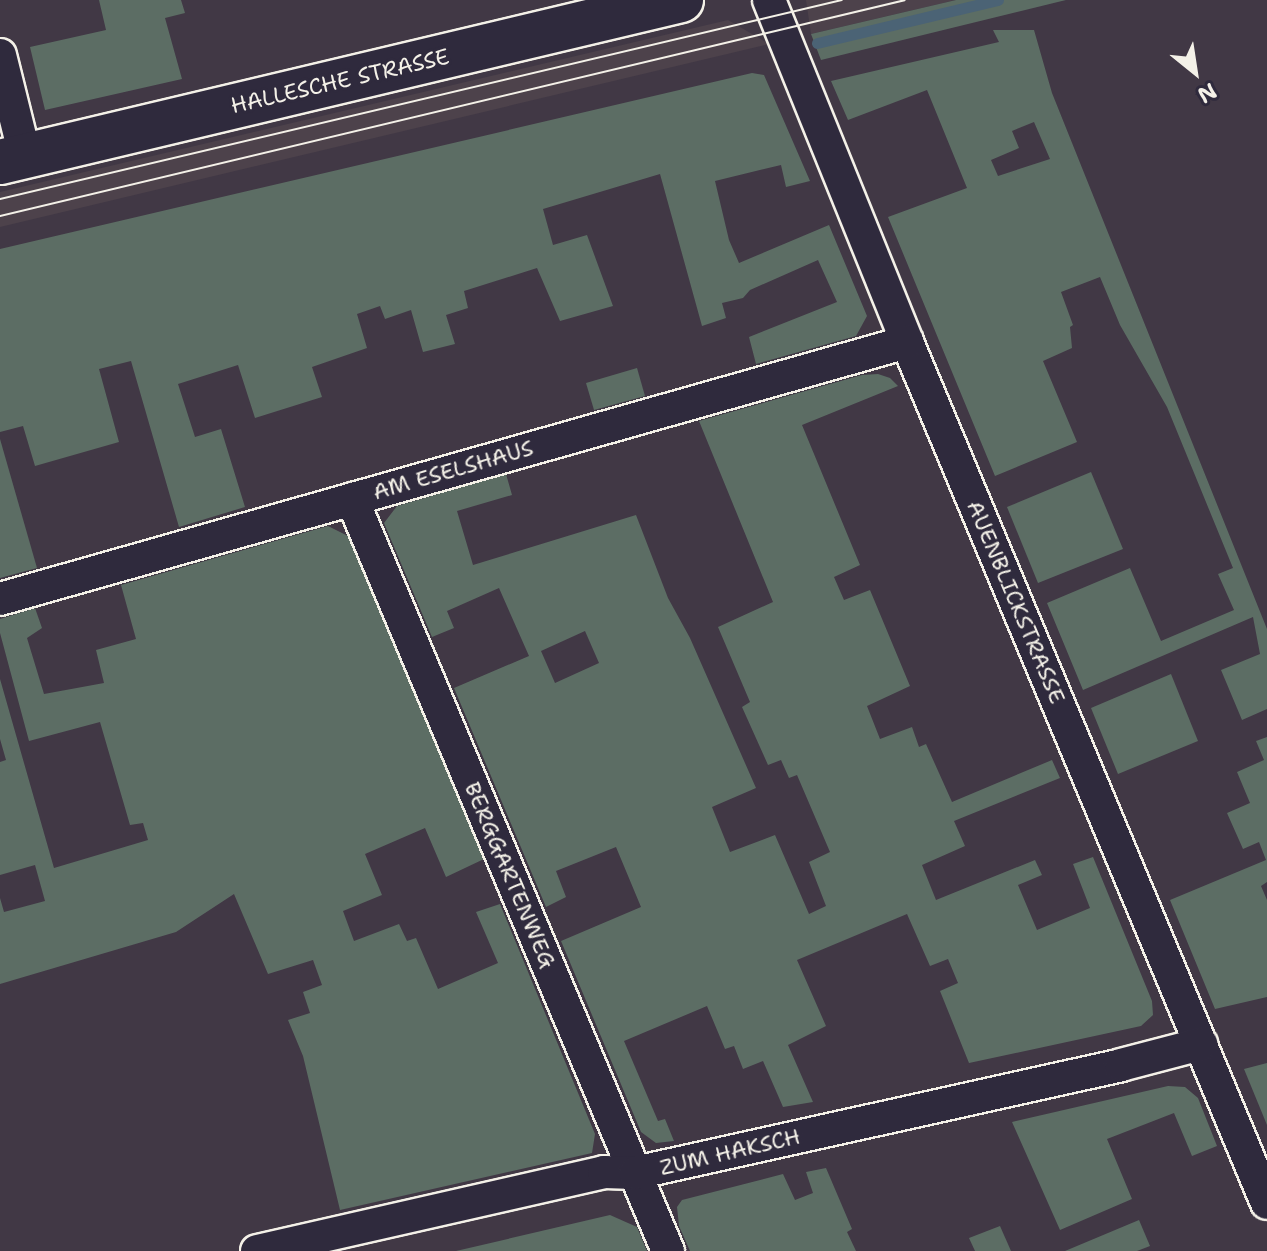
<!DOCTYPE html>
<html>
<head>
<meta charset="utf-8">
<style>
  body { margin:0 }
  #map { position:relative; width:1267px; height:1251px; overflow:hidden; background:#413845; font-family:"Shantell Sans",sans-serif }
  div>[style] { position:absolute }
  .built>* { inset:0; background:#4d424b }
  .green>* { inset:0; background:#5c6d64 }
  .stream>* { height:11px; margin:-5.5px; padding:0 5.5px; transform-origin:5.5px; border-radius:5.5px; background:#4b6375 }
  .roads { filter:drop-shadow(2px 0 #f4f1e8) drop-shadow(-2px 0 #f4f1e8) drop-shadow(0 2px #f4f1e8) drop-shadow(0 -2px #f4f1e8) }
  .street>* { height:32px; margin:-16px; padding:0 16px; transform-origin:16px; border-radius:16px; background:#2f2a3d }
  .secondary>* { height:44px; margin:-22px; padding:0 22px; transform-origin:22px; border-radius:22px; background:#2f2a3d }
  .tram>* { height:2px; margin:-1px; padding:0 1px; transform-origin:1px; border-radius:1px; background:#f4f1e8 }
  span { translate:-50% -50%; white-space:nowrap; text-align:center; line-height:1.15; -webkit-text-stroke:6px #2f2a3d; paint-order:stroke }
  .street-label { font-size:22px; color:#f4f1e8 }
  .north { position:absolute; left:1155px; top:32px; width:80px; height:80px; -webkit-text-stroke:6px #2f2a3d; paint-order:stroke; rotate:150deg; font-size:22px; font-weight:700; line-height:32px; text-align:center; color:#f4f1e8 }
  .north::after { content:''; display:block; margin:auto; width:28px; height:36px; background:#f4f1e8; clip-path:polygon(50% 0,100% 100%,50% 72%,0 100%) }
</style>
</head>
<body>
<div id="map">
  <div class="built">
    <div style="clip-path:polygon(806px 0,956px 0,811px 34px)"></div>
    <div style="clip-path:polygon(728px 20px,769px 44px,0 227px,0 192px)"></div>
  </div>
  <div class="green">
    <div style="clip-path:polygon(99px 0,181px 0,185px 13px,165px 18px,182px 79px,45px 110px,30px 47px,106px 30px)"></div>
    <div style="clip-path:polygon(956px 0,1066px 0,821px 60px,811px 34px)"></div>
    <div style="clip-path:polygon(evenodd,993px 30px,1034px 30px,1052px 93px,1267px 629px,1267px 709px,1242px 720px,1221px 670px,1260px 654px,1253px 617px,1083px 690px,1047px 603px,1130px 568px,1161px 641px,1234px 610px,1218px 574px,1233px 568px,1167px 407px,1120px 325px,1100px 277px,1061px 292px,1073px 325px,1070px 327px,1072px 348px,1043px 361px,1077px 442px,995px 476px,888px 217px,967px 188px,927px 90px,848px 120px,831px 81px,999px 42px,993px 30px,1034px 122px,1050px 159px,998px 176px,991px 160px,1019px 148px,1012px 131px,1034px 122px)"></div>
    <div style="clip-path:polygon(752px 73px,764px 75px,810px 181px,786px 187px,781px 165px,715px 181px,729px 240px,739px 263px,829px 225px,867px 316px,856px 336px,756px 364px,749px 337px,837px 302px,818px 260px,750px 290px,743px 298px,722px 303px,726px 318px,702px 326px,660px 174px,543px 209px,553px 245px,587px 235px,613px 306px,560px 321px,537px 268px,464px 291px,468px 308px,446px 315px,455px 344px,423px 352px,411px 310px,385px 319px,380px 306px,357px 314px,367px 348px,312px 367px,322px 397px,255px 418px,238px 365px,178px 384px,195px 437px,221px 429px,245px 507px,179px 527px,131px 361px,99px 369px,119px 442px,35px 466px,23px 426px,0 432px,0 249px)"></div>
    <div style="clip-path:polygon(637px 368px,645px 396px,594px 410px,586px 383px)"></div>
    <div style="clip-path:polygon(evenodd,878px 374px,890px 378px,898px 386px,802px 425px,860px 565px,834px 577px,844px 600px,870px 590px,910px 686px,867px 706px,880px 739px,912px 727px,919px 747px,926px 744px,952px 802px,1052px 760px,1060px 778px,954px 821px,965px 846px,922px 865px,936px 900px,1035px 860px,1042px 875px,1018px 885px,1037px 930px,1090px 908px,1073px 864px,1093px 857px,1152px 1001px,1153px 1015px,1141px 1026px,969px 1063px,940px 991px,958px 983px,948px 959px,930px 966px,907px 914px,797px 960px,826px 1026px,788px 1045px,813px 1102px,783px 1107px,763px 1061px,743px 1069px,734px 1046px,725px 1049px,707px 1006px,624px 1041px,658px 1121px,665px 1119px,674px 1141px,656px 1143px,641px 1132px,561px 941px,641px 907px,616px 847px,556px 871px,566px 897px,546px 907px,454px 688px,529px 656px,499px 588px,447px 611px,454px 628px,432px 637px,384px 523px,397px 506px,506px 474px,512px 495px,457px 511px,473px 565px,636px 515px,668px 598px,690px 638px,756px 788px,712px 807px,730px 852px,775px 835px,809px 914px,826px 906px,809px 862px,830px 852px,797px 775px,789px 778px,781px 760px,768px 765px,742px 707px,750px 702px,718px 627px,773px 602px,699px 421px,862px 375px,878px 374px,585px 631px,599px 663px,555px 683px,541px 651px,585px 631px)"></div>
    <div style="clip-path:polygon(0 439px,37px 568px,0 578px)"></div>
    <div style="clip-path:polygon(1091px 472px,1123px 549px,1038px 583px,1007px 507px)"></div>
    <div style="clip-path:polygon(328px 526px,350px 537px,484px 859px,446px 877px,425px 828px,365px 854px,382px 895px,343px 911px,354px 941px,399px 924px,407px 941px,416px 938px,438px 989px,498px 963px,476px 912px,500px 904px,595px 1134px,592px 1153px,340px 1210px,303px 1056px,288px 1020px,310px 1013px,303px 992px,322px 985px,313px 960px,268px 974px,234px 894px,176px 932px,0 984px,0 898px,4px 912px,45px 901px,35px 865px,0 875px,0 762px,6px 760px,0 739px,0 679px,54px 868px,148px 840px,143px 823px,130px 825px,100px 722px,29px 741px,0 633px,0 619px,35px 608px,42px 628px,27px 638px,44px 694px,104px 683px,96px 650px,136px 639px,121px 585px)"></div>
    <div style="clip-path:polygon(1171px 674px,1198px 741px,1118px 774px,1091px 708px)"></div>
    <div style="clip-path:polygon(1267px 737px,1267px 882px,1261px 886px,1267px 900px,1267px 997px,1215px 1009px,1170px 900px,1266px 860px,1259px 842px,1243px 849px,1227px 813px,1250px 803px,1237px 772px,1264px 760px,1256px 741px)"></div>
    <div style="clip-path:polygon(1267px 1063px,1267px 1125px,1244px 1069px)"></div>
    <div style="clip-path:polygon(1168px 1086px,1185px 1087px,1198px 1098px,1217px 1146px,1192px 1156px,1174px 1113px,1107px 1139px,1132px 1199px,1060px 1230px,1012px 1122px)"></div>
    <div style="clip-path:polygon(826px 1168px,852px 1229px,847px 1232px,856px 1251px,690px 1251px,679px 1226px,677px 1207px,682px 1200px,783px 1174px,795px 1200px,813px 1193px,806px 1172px)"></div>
    <div style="clip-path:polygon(610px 1215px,637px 1227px,647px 1251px,456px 1251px)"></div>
    <div style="clip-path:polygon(1139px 1220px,1150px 1246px,1137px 1251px,1065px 1251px)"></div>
    <div style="clip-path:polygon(1000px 1226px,1011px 1251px,975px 1251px,969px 1238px)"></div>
  </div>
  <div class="stream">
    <div style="left:817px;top:43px;width:186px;rotate:-13.4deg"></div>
  </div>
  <div class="roads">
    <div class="street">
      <div style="left:769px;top:0;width:369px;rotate:68deg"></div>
      <div style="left:907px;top:342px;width:933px;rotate:67.31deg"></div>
      <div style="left:0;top:55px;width:104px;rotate:76.1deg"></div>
      <div style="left:352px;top:499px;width:816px;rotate:67.21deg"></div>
      <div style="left:0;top:599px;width:943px;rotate:-15.82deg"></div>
      <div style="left:257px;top:1251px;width:356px;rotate:-12.8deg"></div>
      <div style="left:604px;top:1172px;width:31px;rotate:2deg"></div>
      <div style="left:635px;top:1173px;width:498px;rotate:-12.5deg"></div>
      <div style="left:1121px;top:1065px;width:83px;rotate:-14.7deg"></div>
    </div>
    <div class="secondary">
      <div style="left:0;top:162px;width:700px;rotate:-13.38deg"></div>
    </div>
  </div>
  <div class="tram">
    <div style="left:0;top:199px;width:865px;rotate:-13.3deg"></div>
    <div style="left:0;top:216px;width:930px;rotate:-13.42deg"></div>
  </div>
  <div class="street-label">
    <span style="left:340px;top:81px;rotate:-13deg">HALLESCHE STRASSE</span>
    <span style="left:453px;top:470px;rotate:-16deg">AM ESELSHAUS</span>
    <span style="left:1016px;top:602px;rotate:67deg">AUENBLICKSTRASSE</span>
    <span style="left:510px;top:875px;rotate:67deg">BERGGARTENWEG</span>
    <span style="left:730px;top:1152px;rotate:-13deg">ZUM HAKSCH</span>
  </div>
  <div class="north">N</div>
</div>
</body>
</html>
